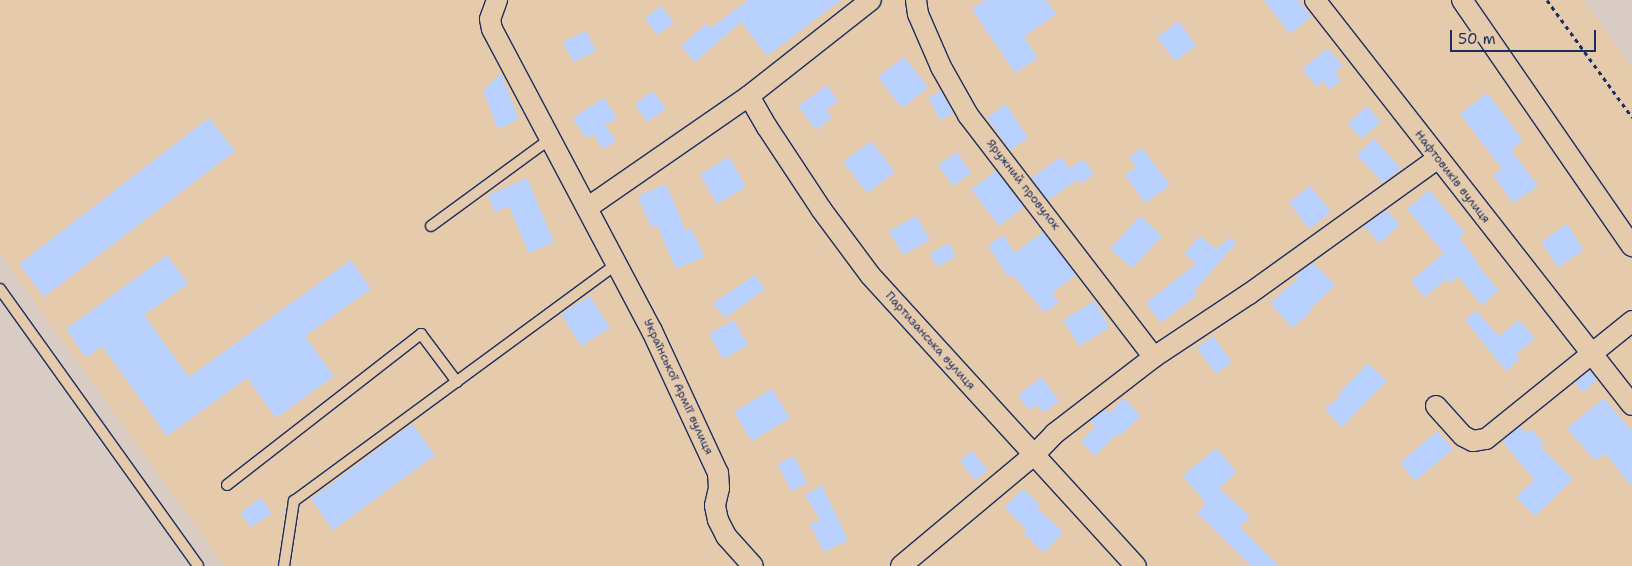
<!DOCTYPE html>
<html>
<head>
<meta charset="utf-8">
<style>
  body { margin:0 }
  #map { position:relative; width:1632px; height:566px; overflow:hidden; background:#e5caac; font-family:"Shantell Sans",sans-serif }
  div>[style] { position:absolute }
  .built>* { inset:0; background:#d8ccc5 }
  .building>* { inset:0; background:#b8d0fe }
  .path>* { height:3px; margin-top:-1.5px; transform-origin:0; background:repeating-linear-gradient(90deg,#1b2f5e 0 4px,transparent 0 8px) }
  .roads { filter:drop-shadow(1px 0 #1b2f5e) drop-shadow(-1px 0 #1b2f5e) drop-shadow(0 1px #1b2f5e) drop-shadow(0 -1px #1b2f5e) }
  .service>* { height:10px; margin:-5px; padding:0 5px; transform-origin:5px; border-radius:5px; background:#e5caac }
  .minor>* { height:20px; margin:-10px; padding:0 10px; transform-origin:10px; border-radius:10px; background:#e5caac }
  span { translate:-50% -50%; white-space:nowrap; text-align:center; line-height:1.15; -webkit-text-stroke:4px #e5caac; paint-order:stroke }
  .street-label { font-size:12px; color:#1b2f5e }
  .scale { position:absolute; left:1450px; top:30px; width:146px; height:22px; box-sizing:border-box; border:2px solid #1b2f5e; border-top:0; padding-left:6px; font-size:15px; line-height:18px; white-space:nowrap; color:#1b2f5e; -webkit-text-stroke:4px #e5caac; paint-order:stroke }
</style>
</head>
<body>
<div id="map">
  <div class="built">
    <div style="clip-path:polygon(1584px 0,1632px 0,1632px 67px)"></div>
    <div style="clip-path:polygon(0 254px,224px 566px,0 566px)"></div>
  </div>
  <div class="building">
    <div style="clip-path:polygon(748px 0,841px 0,767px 56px,741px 22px,695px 62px,681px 46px,707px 23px,711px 28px)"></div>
    <div style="clip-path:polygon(985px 0,1046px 0,1056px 14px,1024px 37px,1038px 58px,1015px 73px,972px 9px)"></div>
    <div style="clip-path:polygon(1264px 0,1298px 0,1311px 17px,1290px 34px)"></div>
    <div style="clip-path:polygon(661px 6px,674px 23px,657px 35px,645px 18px)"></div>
    <div style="clip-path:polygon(1179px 21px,1196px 46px,1175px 61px,1157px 37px)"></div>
    <div style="clip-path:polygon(586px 31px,596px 51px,573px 62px,563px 42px)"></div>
    <div style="clip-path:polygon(1328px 48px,1343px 66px,1335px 73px,1341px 80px,1330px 89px,1323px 82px,1317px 87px,1302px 69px)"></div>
    <div style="clip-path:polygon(904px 57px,928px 87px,902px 108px,878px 77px)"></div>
    <div style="clip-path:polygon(501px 74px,519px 119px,498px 129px,483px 90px)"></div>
    <div style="clip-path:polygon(827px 85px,838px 101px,826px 110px,832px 117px,816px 130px,798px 106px)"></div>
    <div style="clip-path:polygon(653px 91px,666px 109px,647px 122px,635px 104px)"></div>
    <div style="clip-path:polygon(941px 91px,953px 113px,940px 120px,928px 98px)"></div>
    <div style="clip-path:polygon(1487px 93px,1523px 140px,1511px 150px,1538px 186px,1513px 203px,1493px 175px,1502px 169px,1460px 114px)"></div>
    <div style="clip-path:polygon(604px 98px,617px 118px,605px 125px,616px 141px,603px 149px,593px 134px,586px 138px,573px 118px)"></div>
    <div style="clip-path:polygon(1006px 104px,1028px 138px,1010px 150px,987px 117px)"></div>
    <div style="clip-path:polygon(1367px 106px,1381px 122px,1361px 139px,1348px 124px)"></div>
    <div style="clip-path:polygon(209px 118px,235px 151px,44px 297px,19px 264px)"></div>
    <div style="clip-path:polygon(1374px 139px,1401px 168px,1383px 183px,1357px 155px)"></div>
    <div style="clip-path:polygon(871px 141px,895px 172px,867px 193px,843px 162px)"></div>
    <div style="clip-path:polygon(1142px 148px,1170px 185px,1145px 203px,1125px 175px,1136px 167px,1129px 157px)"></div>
    <div style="clip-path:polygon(957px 152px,971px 173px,953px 186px,938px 165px)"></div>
    <div style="clip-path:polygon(729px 157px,746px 187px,717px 204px,700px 174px)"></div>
    <div style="clip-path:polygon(1061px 157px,1075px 177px,1069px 169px,1083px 159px,1094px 174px,1080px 184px,1077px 180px,1048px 200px,1031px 178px)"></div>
    <div style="clip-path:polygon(996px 171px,1024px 207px,999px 226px,971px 189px)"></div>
    <div style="clip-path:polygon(527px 178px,554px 242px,529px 253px,509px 206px,495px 212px,488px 195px)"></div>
    <div style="clip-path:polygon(666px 184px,686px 231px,691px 228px,704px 257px,676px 269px,657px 225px,651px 227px,638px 196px)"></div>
    <div style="clip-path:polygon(1310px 186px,1331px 212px,1309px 229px,1289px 202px)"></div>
    <div style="clip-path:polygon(1429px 190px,1465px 233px,1459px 238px,1478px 262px,1476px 263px,1499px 290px,1482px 305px,1458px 277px,1451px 283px,1447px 279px,1424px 297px,1411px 281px,1444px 253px,1407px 209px)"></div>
    <div style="clip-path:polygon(1386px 210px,1400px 224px,1380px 243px,1364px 226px)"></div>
    <div style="clip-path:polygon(916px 216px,930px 240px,903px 255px,889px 231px)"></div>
    <div style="clip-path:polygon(1140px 216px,1162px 236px,1132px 268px,1110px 249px)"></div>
    <div style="clip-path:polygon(1567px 224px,1584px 250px,1558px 267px,1541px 242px)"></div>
    <div style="clip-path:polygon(1043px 232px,1076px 275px,1052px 293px,1059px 302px,1045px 313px,1012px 274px,1008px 277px,988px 245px,1004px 235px,1014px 253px)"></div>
    <div style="clip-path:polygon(1200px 236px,1216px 249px,1231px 237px,1236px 243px,1194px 291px,1197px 295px,1161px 323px,1146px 303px,1196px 264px,1184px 254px)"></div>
    <div style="clip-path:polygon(949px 243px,956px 256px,937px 267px,930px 254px)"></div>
    <div style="clip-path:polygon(167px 255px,188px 284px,144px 315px,189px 377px,351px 260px,371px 289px,305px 336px,334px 376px,276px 418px,247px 378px,167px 436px,102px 346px,86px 358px,66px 329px)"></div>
    <div style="clip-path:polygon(1313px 263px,1335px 285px,1309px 310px,1311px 312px,1292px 328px,1270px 303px,1299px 277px,1296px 275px)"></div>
    <div style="clip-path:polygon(755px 275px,765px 289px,725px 318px,713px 303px)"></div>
    <div style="clip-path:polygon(590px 296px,610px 328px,581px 346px,561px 314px)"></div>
    <div style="clip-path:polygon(1094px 301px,1110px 327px,1079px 346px,1063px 320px)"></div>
    <div style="clip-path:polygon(1476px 311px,1499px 336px,1519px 320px,1535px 338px,1516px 354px,1520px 359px,1506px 371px,1465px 320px)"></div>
    <div style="clip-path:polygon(734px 320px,748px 345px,723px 359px,709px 334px)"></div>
    <div style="clip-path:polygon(1213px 336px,1232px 362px,1216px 374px,1197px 348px)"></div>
    <div style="clip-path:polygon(1368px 363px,1387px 381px,1342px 427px,1325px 409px,1340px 396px,1338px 394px)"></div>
    <div style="clip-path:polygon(1590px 370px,1597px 380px,1583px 392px,1575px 383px)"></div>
    <div style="clip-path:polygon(1042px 377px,1059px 401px,1043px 413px,1037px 405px,1029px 410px,1018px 395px)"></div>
    <div style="clip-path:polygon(772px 389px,790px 418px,752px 441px,734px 412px)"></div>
    <div style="clip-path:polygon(1124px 398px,1141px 416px,1119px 436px,1117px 434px,1095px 456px,1081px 441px,1095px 427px,1090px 421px,1104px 410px,1109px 414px)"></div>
    <div style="clip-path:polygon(1604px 398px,1632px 431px,1632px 487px,1605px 453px,1595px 461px,1567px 428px)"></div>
    <div style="clip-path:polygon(412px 424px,435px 455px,333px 530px,311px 499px)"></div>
    <div style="clip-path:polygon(1520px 427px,1525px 433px,1531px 429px,1544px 444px,1540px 446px,1573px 479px,1535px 516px,1516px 497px,1534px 480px,1502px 441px)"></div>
    <div style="clip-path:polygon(1437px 431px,1453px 449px,1415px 481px,1400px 463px)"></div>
    <div style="clip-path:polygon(1216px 448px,1237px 472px,1219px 488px,1250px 517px,1240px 527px,1279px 566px,1251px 566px,1197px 513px,1206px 503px,1183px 476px)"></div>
    <div style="clip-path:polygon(972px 451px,988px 470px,975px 480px,960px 461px)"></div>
    <div style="clip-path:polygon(794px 456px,807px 483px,791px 491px,778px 464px)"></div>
    <div style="clip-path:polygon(822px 485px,848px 540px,824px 552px,810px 524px,820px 520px,805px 495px)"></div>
    <div style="clip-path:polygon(1023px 489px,1040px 505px,1037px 508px,1063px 532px,1044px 553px,1023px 533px,1026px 529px,1004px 507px)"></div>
    <div style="clip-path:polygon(261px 498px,272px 513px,251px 527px,240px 513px)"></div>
  </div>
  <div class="path">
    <div style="left:1547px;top:0;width:145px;rotate:54deg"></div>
  </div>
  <div class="roads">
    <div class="service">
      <div style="left:431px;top:226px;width:147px;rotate:-36.2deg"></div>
      <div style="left:0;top:289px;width:340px;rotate:54.4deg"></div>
      <div style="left:227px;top:485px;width:246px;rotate:-37.9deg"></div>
      <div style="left:421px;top:334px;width:60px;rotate:53.1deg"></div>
      <div style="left:284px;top:566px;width:66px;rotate:-81.3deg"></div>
      <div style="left:294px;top:501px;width:401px;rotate:-36.3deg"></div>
    </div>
    <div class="minor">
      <div style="left:497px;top:0;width:20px;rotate:110deg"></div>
      <div style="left:490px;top:19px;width:10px;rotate:79deg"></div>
      <div style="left:492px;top:29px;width:342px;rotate:62.1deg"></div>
      <div style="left:652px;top:331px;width:157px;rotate:65.1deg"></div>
      <div style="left:718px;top:473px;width:15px;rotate:86deg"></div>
      <div style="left:719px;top:488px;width:18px;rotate:103deg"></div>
      <div style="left:715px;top:506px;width:14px;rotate:78deg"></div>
      <div style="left:718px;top:520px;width:18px;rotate:63deg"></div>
      <div style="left:726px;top:536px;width:40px;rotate:48deg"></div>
      <div style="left:916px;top:0;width:14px;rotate:82deg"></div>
      <div style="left:918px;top:14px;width:58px;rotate:66.5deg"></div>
      <div style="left:941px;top:67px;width:55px;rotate:60.6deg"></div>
      <div style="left:968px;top:115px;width:305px;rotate:52.5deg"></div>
      <div style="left:1315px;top:0;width:514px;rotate:51.95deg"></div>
      <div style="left:1462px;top:0;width:299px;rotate:55.4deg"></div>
      <div style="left:749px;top:96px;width:36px;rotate:60deg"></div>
      <div style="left:767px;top:127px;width:98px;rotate:56.6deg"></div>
      <div style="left:821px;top:209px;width:82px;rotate:53.4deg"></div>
      <div style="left:870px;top:275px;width:394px;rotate:47.6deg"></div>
      <div style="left:587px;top:208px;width:197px;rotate:-34.7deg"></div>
      <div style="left:749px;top:96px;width:155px;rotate:-38.2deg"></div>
      <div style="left:1436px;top:406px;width:40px;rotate:48deg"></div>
      <div style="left:1463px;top:436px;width:11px;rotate:27deg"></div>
      <div style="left:1473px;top:441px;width:13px;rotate:-9deg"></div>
      <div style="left:1486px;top:439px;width:188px;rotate:-38.9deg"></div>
      <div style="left:901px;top:566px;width:175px;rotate:-39.9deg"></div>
      <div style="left:1035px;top:454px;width:28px;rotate:-46deg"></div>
      <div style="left:1054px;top:434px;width:126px;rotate:-37.6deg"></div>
      <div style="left:1154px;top:357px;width:114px;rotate:-33.6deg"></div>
      <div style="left:1249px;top:294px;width:231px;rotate:-35.7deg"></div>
    </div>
  </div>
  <div class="street-label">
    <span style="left:1452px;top:177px;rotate:52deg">Нафтовиків вулиця</span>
    <span style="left:1023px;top:185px;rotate:52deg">Яружний провулок</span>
    <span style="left:930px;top:341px;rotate:48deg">Партизанська вулиця</span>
    <span style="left:678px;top:387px;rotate:65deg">Української Армії вулиця</span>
  </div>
  <div class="scale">50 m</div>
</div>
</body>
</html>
